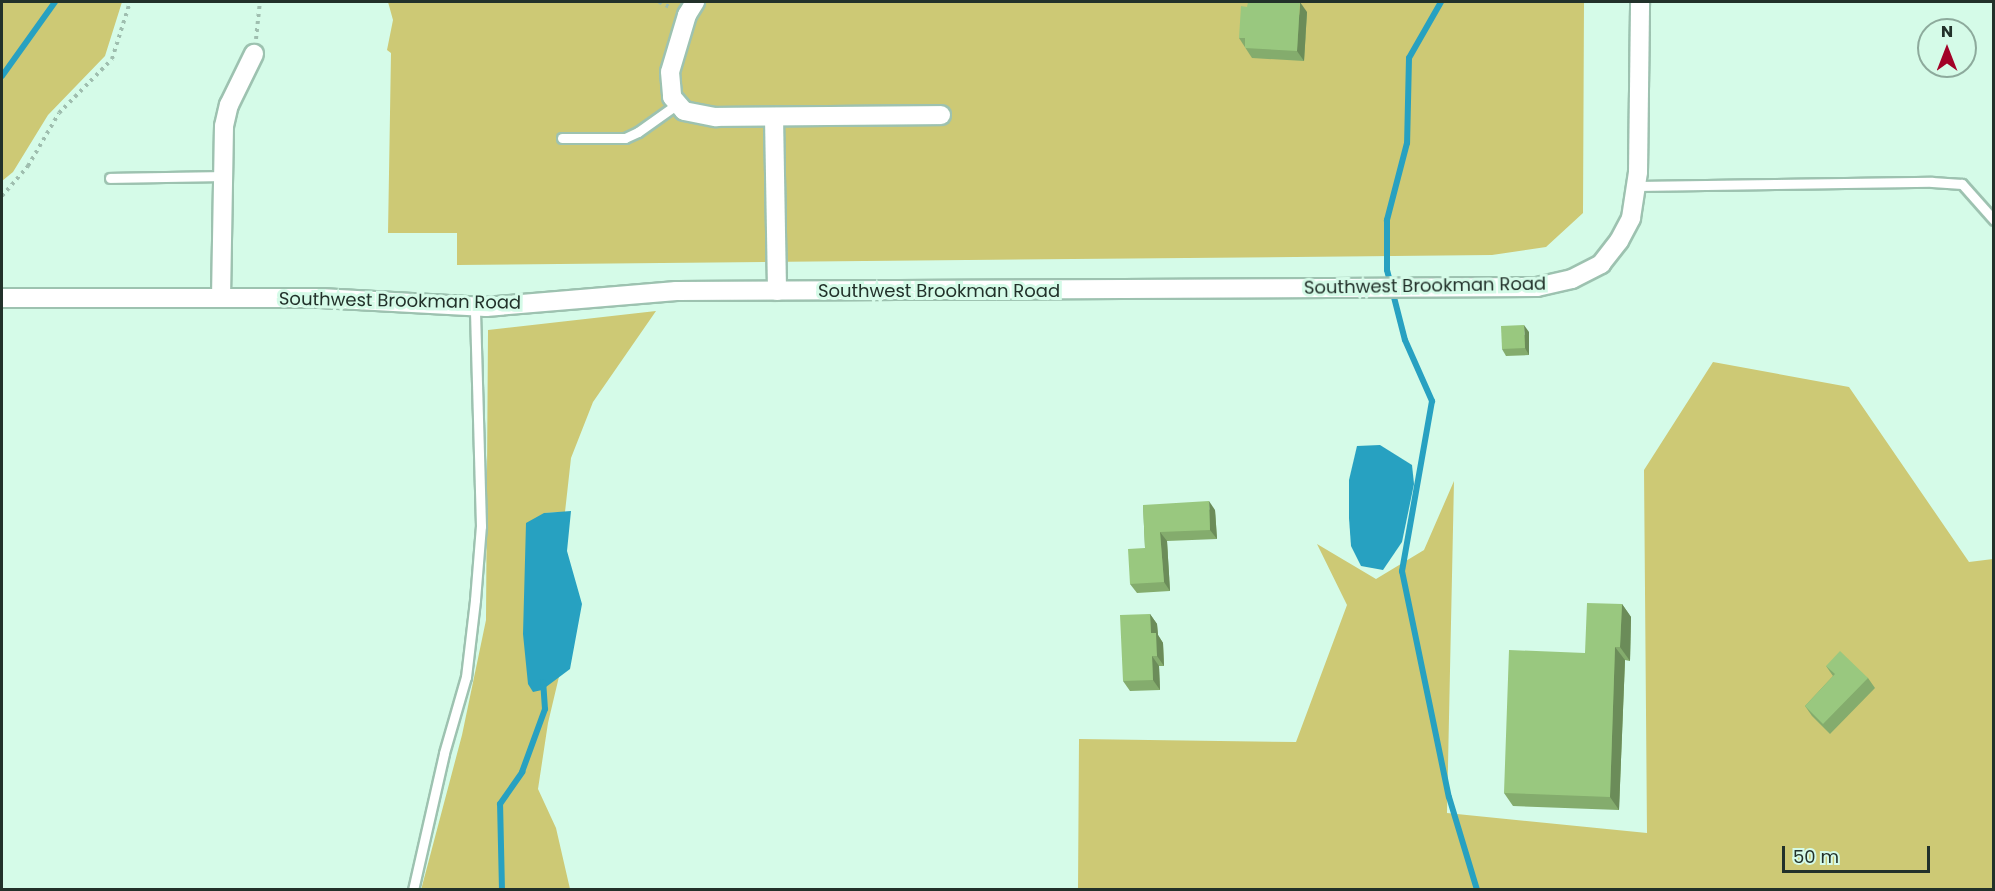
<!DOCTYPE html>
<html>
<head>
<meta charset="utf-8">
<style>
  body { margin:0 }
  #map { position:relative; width:1995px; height:891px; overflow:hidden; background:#d5fbe8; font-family:Poppins,sans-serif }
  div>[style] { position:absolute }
  .green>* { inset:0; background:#cdc975 }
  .water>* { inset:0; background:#27a1c1 }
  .stream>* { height:6px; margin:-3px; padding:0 3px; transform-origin:3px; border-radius:3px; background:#27a1c1 }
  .path>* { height:4px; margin-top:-2px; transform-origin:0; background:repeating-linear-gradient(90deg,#9fbeaf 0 3px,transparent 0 7.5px) }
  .roads { filter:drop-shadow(2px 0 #9dc2b0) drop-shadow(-2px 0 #9dc2b0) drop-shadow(0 2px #9dc2b0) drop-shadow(0 -2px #9dc2b0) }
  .service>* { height:9px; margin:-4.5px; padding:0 4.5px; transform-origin:4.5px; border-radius:4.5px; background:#fff }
  .minor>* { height:18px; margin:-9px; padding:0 9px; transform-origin:9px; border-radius:9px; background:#fff }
  .wall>* { inset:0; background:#84ac6d }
  .shaded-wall>* { inset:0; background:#6b8c59 }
  .building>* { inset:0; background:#99c87f }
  span { translate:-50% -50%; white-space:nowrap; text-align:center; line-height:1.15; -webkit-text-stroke:6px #d5fbe8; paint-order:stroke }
  .street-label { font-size:18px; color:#22312a }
  .frame { position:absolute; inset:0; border:3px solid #22312a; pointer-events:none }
  .north { position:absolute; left:1917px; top:18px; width:60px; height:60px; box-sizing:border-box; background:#d5fbe8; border:2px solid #8daa9c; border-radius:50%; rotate:0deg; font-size:16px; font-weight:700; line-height:24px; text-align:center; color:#22312a }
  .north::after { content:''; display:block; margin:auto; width:21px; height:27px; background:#a20227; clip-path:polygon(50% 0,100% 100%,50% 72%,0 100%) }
  .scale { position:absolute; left:1782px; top:846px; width:148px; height:27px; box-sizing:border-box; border:3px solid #22312a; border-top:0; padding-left:8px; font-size:18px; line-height:21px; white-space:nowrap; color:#22312a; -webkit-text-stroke:4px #d5fbe8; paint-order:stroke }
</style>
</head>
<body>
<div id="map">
  <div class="green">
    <div style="clip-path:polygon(2px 2px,122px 2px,105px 56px,48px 115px,13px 172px,2px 181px)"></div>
    <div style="clip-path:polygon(388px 2px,1584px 2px,1583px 213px,1546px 247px,1492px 255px,457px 265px,457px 233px,388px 233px,391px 53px,387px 50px,393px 20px)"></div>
    <div style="clip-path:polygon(656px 311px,593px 402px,571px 458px,565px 512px,544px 513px,562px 664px,548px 723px,538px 789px,556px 828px,570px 889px,421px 890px,462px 735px,486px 620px,488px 330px)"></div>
    <div style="clip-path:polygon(1713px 362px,1849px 387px,1969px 562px,1993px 559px,1993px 889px,1078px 890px,1079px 739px,1296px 742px,1347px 605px,1317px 544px,1376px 579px,1424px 550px,1454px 481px,1447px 813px,1647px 833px,1644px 470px)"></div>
  </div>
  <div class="water">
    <div style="clip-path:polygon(1380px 445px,1412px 465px,1414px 484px,1402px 542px,1383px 570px,1361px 566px,1351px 546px,1349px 518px,1349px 480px,1357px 446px)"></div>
    <div style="clip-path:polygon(571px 511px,567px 551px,582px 604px,570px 669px,542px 690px,533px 692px,528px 684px,523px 634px,526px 523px,544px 513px)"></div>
  </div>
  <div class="stream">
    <div style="left:1441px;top:2px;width:64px;rotate:119.7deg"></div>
    <div style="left:1409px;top:58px;width:85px;rotate:91.3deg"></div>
    <div style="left:1407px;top:143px;width:80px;rotate:104.6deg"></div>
    <div style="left:1387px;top:220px;width:50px;rotate:90deg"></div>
    <div style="left:1387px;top:270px;width:72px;rotate:75.6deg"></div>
    <div style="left:1405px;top:340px;width:67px;rotate:66.1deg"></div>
    <div style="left:1432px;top:401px;width:173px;rotate:100deg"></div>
    <div style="left:1402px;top:571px;width:231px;rotate:78.3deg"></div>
    <div style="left:1449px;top:797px;width:97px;rotate:73.2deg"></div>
    <div style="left:2px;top:76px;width:91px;rotate:-54.4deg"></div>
    <div style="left:502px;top:890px;width:86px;rotate:-91.3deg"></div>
    <div style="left:500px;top:804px;width:39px;rotate:-55deg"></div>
    <div style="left:522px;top:772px;width:67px;rotate:-69.9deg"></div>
    <div style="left:545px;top:709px;width:27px;rotate:-94deg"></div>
  </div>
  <div class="path">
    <div style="left:659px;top:2px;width:14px;rotate:25deg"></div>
    <div style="left:256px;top:39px;width:37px;rotate:-84deg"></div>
    <div style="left:2px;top:196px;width:40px;rotate:-49deg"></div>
    <div style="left:28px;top:166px;width:61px;rotate:-59.7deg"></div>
    <div style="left:59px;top:113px;width:76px;rotate:-45.5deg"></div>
    <div style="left:112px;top:59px;width:60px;rotate:-72.5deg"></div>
  </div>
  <div class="roads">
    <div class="service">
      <div style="left:562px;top:138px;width:63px"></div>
      <div style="left:625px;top:138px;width:14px;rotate:-25deg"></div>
      <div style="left:638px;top:132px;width:47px;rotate:-35.4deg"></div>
      <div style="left:110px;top:178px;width:111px;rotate:-1deg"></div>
      <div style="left:1636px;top:186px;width:296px;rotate:-0.8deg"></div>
      <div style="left:1932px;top:182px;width:30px;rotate:4deg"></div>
      <div style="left:1962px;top:184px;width:48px;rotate:48.4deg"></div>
      <div style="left:413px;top:890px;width:140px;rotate:-77.2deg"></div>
      <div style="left:444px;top:753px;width:79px;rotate:-73.9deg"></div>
      <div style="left:466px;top:677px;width:78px;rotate:-83.3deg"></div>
      <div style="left:475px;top:600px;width:74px;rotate:-85.4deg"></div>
      <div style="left:481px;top:526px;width:220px;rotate:-91.6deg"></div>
    </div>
    <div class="minor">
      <div style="left:695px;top:2px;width:15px;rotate:122deg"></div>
      <div style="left:687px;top:15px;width:59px;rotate:106.6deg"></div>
      <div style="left:670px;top:72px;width:25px;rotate:85deg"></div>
      <div style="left:672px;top:97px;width:18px;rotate:49deg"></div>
      <div style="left:684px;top:111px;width:33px;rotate:11deg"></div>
      <div style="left:716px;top:117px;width:225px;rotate:-0.5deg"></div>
      <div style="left:774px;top:117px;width:174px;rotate:89deg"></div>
      <div style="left:2px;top:298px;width:318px"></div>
      <div style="left:320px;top:298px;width:166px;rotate:3.1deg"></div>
      <div style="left:486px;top:307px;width:191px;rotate:-4.8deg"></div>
      <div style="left:676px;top:291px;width:861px;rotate:-0.27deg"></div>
      <div style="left:1537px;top:287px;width:36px;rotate:-13deg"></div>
      <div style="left:1572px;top:279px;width:33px;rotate:-27deg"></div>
      <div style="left:1601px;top:264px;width:29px;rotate:-52deg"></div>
      <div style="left:1619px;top:241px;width:26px;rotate:-62deg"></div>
      <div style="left:1631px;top:218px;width:47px;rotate:-81.3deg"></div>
      <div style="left:1638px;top:172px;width:170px;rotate:-89.3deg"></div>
      <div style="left:221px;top:298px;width:172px;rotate:-89deg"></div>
      <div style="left:224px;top:126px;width:22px;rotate:-77deg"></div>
      <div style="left:229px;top:105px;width:57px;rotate:-63.9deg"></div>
    </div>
  </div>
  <div class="wall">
    <div style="clip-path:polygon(1307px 12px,1304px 61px,1252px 58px,1239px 38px)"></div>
    <div style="clip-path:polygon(1529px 332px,1529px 355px,1506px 356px,1502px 349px)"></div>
    <div style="clip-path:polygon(1143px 505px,1215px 510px,1217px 539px,1167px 541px,1170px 591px,1137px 593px,1130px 584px,1145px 548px)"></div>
    <div style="clip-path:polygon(1622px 604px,1631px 617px,1630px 661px,1625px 660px,1619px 810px,1513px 806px,1504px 793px,1585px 653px)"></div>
    <div style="clip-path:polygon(1150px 614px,1157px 624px,1158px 635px,1163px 643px,1164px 666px,1159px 666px,1160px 690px,1130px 691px,1123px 681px)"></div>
    <div style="clip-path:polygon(1826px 666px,1868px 678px,1875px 688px,1830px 734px,1812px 716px,1805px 706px,1833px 676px)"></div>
  </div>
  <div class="shaded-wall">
    <div style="clip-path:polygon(1300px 2px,1307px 12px,1304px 61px,1297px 51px)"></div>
    <div style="clip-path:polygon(1524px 325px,1529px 332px,1529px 355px,1525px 348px)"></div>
    <div style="clip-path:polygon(1209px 501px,1215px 510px,1217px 539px,1210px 530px)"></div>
    <div style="clip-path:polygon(1160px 532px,1167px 541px,1170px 591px,1164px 582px)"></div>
    <div style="clip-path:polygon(1622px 604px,1631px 617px,1630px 661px,1620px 647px)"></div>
    <div style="clip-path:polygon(1150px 614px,1157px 624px,1158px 635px,1163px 643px,1164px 666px,1157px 656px,1151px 633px)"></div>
    <div style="clip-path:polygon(1615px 647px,1625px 660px,1619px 810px,1610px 797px)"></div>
    <div style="clip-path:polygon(1152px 656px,1159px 666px,1160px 690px,1153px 680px)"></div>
  </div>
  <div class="building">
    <div style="clip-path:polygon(1248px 2px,1300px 2px,1297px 51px,1245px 48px,1245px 38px,1239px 38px,1241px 6px,1247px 7px)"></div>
    <div style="clip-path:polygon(1524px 325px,1525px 348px,1502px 349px,1501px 326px)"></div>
    <div style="clip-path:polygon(1209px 501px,1210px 530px,1160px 532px,1164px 582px,1130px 584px,1128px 549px,1145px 548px,1143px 505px)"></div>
    <div style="clip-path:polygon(1587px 603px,1622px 604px,1620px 647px,1615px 647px,1610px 797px,1504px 793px,1509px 650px,1585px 653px)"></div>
    <div style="clip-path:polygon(1150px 614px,1151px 633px,1156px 633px,1157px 656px,1152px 656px,1153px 680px,1123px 681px,1120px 615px)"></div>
    <div style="clip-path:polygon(1840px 651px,1868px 678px,1823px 724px,1805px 706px,1835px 674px,1826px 666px)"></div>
  </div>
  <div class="street-label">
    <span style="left:1425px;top:286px;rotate:-1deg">Southwest Brookman Road</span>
    <span style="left:939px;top:291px">Southwest Brookman Road</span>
    <span style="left:400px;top:301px;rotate:1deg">Southwest Brookman Road</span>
  </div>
  <div class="frame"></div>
  <div class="north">N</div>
  <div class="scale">50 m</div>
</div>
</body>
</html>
